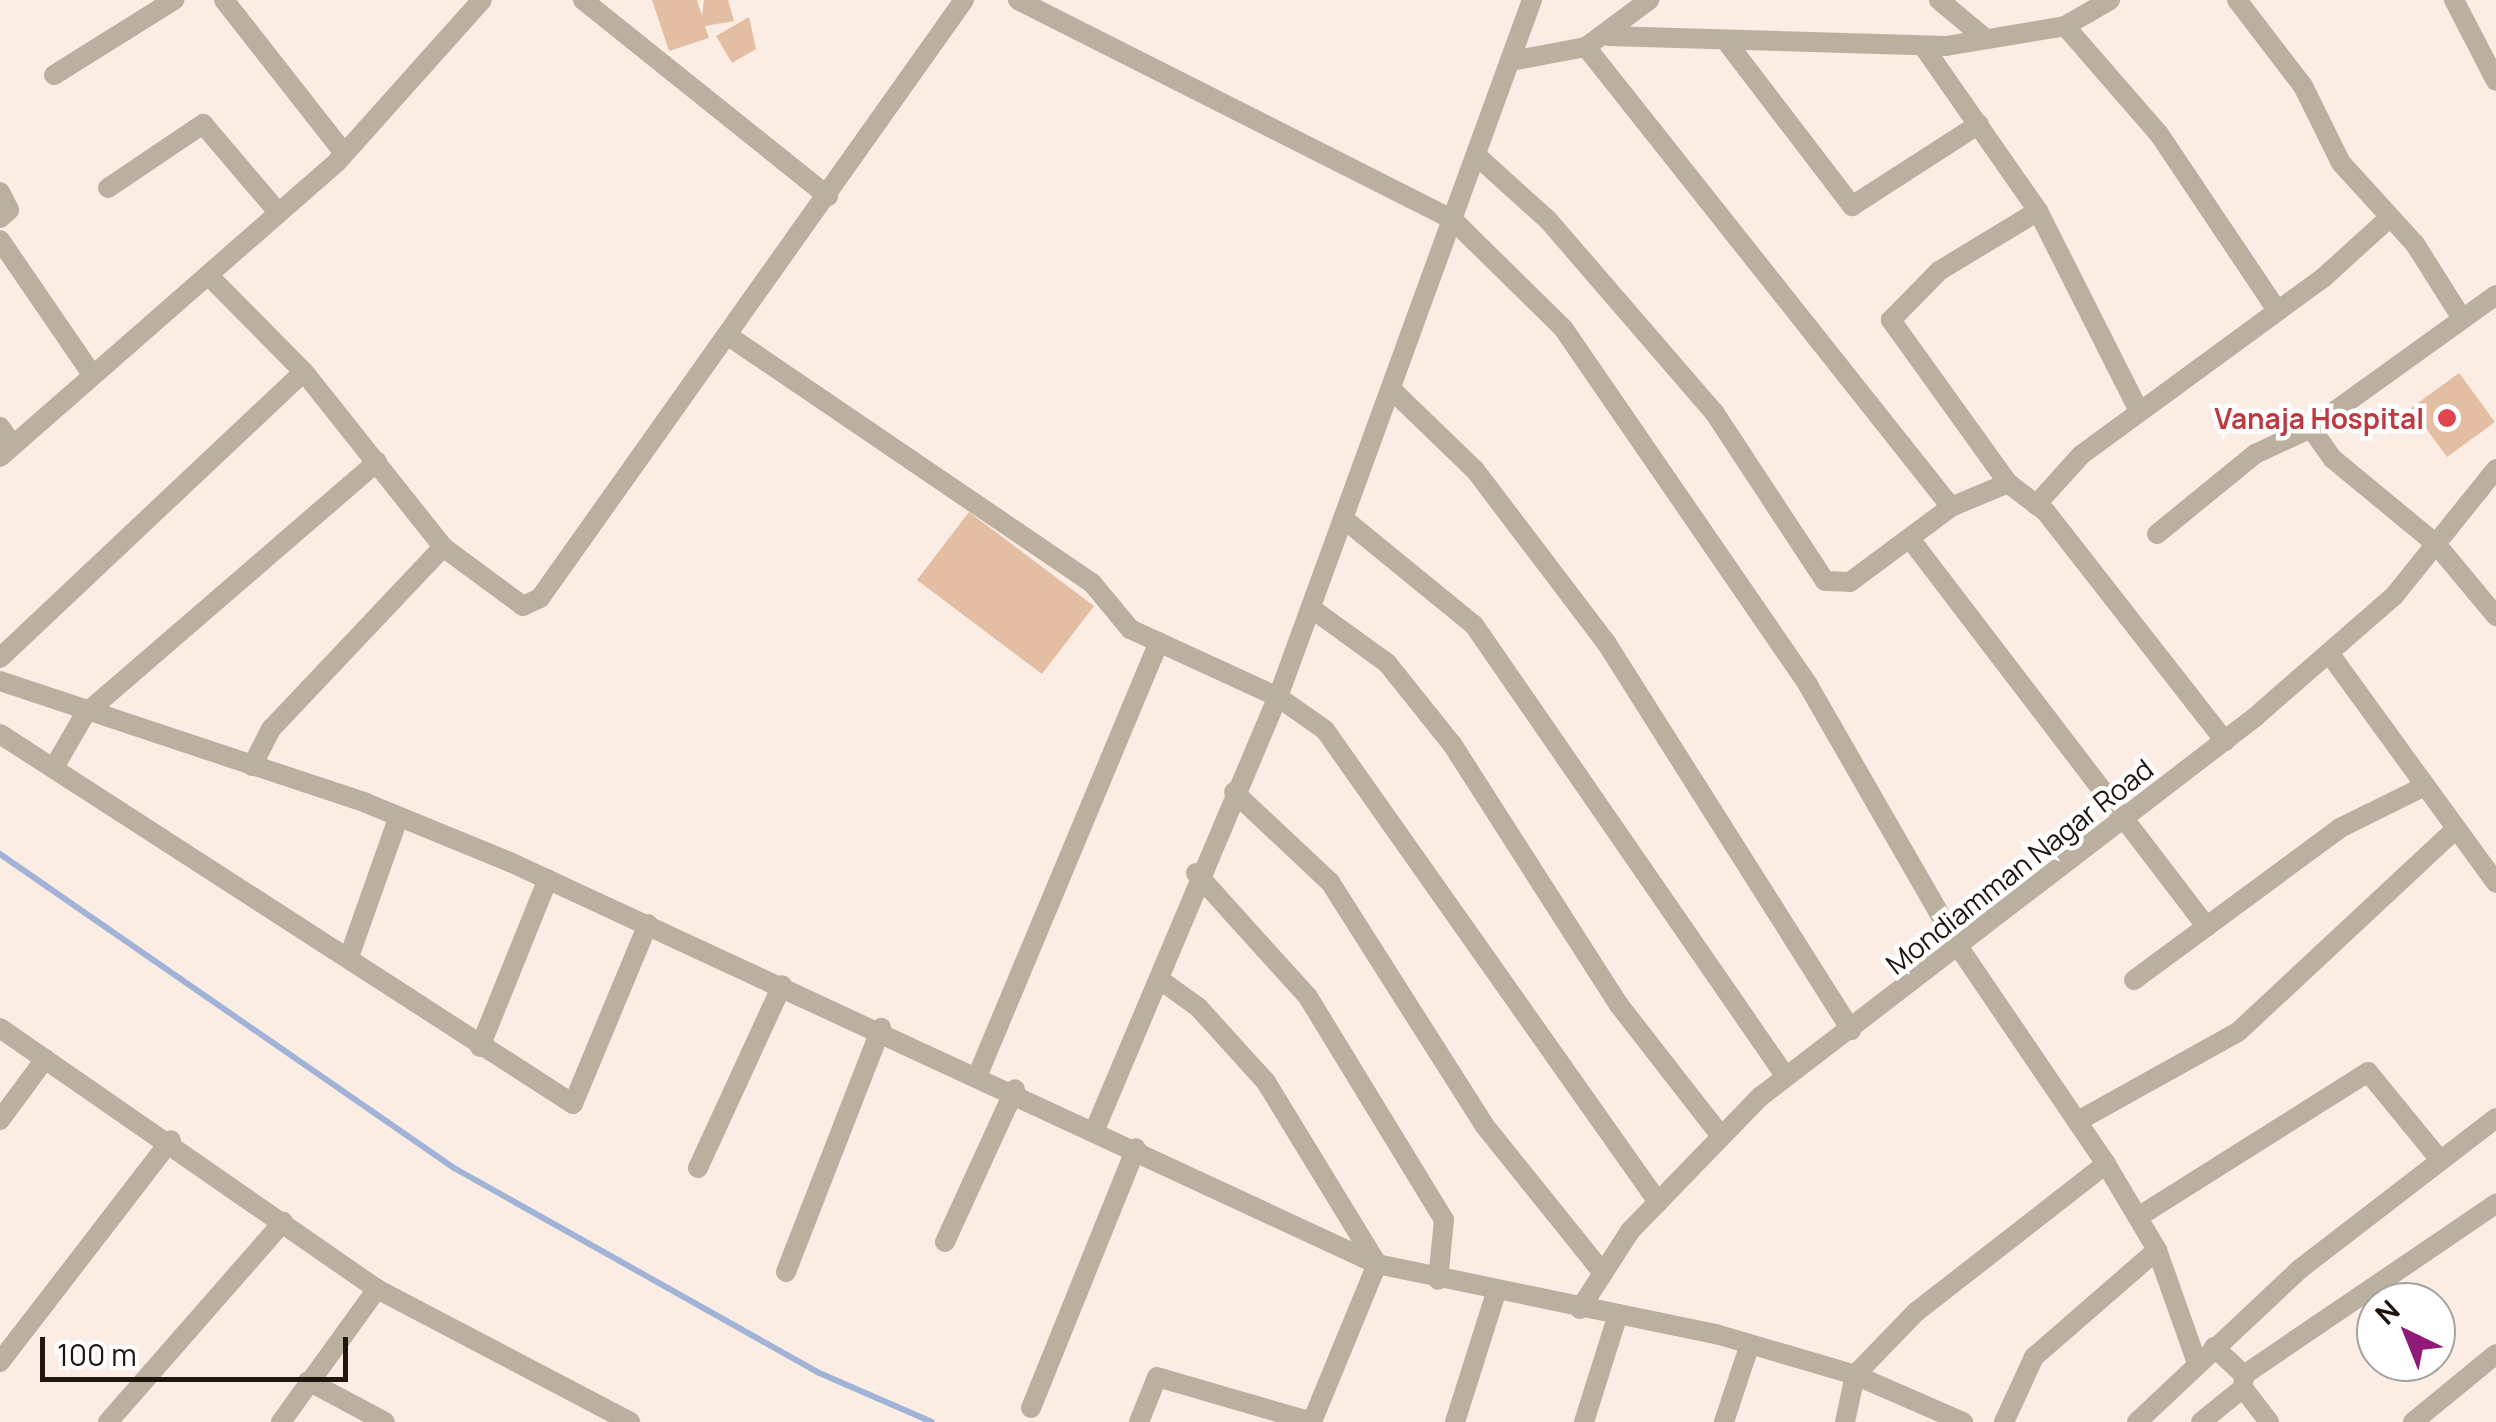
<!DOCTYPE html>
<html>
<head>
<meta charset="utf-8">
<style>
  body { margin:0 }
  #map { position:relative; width:2496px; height:1422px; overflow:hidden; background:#fbede4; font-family:Manrope,sans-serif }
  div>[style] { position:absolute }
  .stream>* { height:6px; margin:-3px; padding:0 3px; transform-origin:3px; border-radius:3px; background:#a1b3d7 }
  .building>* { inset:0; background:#e3bea3 }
  .minor>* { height:20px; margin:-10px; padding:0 10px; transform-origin:10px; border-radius:10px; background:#bbb0a0 }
  .dots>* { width:28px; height:28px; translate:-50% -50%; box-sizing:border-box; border:5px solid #fff; border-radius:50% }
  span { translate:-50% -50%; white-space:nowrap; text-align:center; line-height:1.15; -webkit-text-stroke:9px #fff; paint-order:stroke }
  .health-label { font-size:28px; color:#be3a42; font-weight:700 }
  .right { translate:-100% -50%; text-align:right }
  .street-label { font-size:28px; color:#21160d }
  .north { position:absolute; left:2356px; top:1282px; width:100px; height:100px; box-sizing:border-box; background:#fff; border:2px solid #a6a29e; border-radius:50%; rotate:317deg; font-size:28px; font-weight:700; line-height:40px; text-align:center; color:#21160d }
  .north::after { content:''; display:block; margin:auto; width:35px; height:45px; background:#911977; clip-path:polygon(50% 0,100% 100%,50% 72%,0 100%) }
  .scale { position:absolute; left:40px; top:1337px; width:308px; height:45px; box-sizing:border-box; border:5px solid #21160d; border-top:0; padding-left:12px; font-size:30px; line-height:35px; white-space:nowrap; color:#21160d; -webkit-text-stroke:8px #fff; paint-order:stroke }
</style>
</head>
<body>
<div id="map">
  <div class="stream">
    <div style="left:0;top:854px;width:552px;rotate:34.67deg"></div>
    <div style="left:454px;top:1168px;width:416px;rotate:29.3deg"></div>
    <div style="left:817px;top:1372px;width:125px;rotate:23.5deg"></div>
  </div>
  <div class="building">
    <div style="clip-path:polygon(652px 0,697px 0,702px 16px,704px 0,728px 0,734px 21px,705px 26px,709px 38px,669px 51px)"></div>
    <div style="clip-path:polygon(749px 17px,756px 49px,732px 63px,716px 36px)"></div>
    <div style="clip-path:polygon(2459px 373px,2495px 422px,2447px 457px,2411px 408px)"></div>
    <div style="clip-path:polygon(969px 512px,1094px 606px,1042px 674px,917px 580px)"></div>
  </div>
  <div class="minor">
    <div style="left:224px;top:0;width:194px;rotate:51.9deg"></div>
    <div style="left:583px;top:0;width:314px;rotate:38.7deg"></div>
    <div style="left:1018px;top:0;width:486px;rotate:26.8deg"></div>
    <div style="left:1452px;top:219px;width:156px;rotate:44.5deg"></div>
    <div style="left:1563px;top:328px;width:433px;rotate:55.5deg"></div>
    <div style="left:1808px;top:685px;width:305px;rotate:60.1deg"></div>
    <div style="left:1960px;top:949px;width:260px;rotate:55.8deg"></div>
    <div style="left:2106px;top:1164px;width:100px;rotate:59.3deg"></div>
    <div style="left:2157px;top:1250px;width:117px;rotate:70.5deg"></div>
    <div style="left:1939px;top:0;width:61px;rotate:39.7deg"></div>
    <div style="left:2237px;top:0;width:108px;rotate:52.5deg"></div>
    <div style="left:2303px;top:86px;width:86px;rotate:63.7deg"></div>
    <div style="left:2341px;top:163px;width:110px;rotate:47.6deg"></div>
    <div style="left:2415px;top:244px;width:86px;rotate:57.8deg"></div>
    <div style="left:2454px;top:0;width:91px;rotate:62.6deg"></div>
    <div style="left:2065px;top:26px;width:143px;rotate:49deg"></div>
    <div style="left:2159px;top:134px;width:212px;rotate:56.2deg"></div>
    <div style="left:1608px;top:36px;width:338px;rotate:1.7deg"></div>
    <div style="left:1946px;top:46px;width:121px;rotate:-9.5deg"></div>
    <div style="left:2065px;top:26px;width:52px;rotate:-30deg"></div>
    <div style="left:1729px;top:45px;width:203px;rotate:52.6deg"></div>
    <div style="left:1852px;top:206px;width:151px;rotate:-32.8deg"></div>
    <div style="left:1923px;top:46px;width:201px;rotate:55.1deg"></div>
    <div style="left:2038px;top:211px;width:224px;rotate:63.2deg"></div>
    <div style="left:1586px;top:47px;width:587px;rotate:51.57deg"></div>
    <div style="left:1511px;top:61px;width:76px;rotate:-10.6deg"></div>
    <div style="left:1586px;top:47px;width:79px;rotate:-36.7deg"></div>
    <div style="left:54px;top:75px;width:142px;rotate:-32deg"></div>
    <div style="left:1476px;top:155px;width:97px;rotate:42.1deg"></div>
    <div style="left:1548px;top:220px;width:254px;rotate:49.2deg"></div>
    <div style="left:1714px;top:412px;width:202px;rotate:56.7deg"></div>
    <div style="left:1825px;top:581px;width:25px;rotate:2deg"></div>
    <div style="left:1850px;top:582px;width:126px;rotate:-36.6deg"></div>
    <div style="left:1951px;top:507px;width:62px;rotate:-22.8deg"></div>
    <div style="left:2008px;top:483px;width:48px;rotate:37.3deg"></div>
    <div style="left:2046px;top:512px;width:291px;rotate:52deg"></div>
    <div style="left:108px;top:188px;width:115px;rotate:-34deg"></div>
    <div style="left:203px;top:124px;width:116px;rotate:49.6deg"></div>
    <div style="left:0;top:192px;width:20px;rotate:63deg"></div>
    <div style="left:9px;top:210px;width:12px;rotate:138deg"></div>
    <div style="left:0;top:240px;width:161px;rotate:55.6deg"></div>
    <div style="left:208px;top:275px;width:136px;rotate:45.3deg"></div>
    <div style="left:304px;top:372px;width:223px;rotate:51.5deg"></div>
    <div style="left:443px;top:547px;width:99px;rotate:36.4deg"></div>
    <div style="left:523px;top:606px;width:19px;rotate:-25deg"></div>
    <div style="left:540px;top:598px;width:733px;rotate:-54.66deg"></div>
    <div style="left:730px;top:337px;width:438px;rotate:34.2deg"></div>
    <div style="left:1092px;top:583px;width:60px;rotate:50.4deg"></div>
    <div style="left:1130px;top:629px;width:163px;rotate:24.7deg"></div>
    <div style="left:1278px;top:697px;width:57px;rotate:35.1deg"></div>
    <div style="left:1325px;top:730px;width:578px;rotate:54.8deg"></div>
    <div style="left:1391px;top:389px;width:117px;rotate:44deg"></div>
    <div style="left:1475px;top:470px;width:218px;rotate:52.8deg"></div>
    <div style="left:1607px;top:644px;width:457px;rotate:57.7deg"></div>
    <div style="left:0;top:427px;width:22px;rotate:54deg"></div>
    <div style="left:2311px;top:428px;width:38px;rotate:55deg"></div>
    <div style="left:2333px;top:459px;width:134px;rotate:39.5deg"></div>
    <div style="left:2436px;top:544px;width:94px;rotate:50.2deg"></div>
    <div style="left:0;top:457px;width:448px;rotate:-41.2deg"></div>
    <div style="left:337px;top:162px;width:217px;rotate:-48.2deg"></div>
    <div style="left:2008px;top:483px;width:201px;rotate:-125.7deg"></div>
    <div style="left:1891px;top:320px;width:69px;rotate:-45.6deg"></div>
    <div style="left:1939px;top:271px;width:116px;rotate:-31.2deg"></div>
    <div style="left:2036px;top:505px;width:67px;rotate:-48deg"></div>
    <div style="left:2081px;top:455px;width:300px;rotate:-36.2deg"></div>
    <div style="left:2323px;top:278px;width:88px;rotate:-42.2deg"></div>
    <div style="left:1344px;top:519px;width:168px;rotate:39.2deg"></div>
    <div style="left:1474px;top:625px;width:549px;rotate:55.38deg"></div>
    <div style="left:2157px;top:534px;width:127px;rotate:-39.2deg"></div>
    <div style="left:2255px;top:454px;width:62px;rotate:-24.9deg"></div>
    <div style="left:2311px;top:428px;width:228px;rotate:-35.7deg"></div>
    <div style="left:1914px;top:544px;width:482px;rotate:52.6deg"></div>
    <div style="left:1311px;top:608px;width:94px;rotate:35.9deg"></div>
    <div style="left:1387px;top:663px;width:104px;rotate:51.3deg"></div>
    <div style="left:1452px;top:744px;width:310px;rotate:57.4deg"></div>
    <div style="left:1619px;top:1005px;width:166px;rotate:52.1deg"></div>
    <div style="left:2329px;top:653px;width:284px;rotate:54deg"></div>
    <div style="left:0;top:658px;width:417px;rotate:-43.3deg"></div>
    <div style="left:0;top:681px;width:386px;rotate:18.4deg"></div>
    <div style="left:366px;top:803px;width:156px;rotate:22.3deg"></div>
    <div style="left:510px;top:862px;width:956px;rotate:24.88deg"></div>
    <div style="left:1377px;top:1264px;width:346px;rotate:11.7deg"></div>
    <div style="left:1716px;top:1334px;width:145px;rotate:16.4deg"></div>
    <div style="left:1855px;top:1375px;width:118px;rotate:23.5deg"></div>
    <div style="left:0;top:734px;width:682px;rotate:32.85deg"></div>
    <div style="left:573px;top:1104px;width:195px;rotate:-67.4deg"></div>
    <div style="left:56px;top:764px;width:58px;rotate:-59.9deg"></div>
    <div style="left:85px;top:714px;width:386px;rotate:-40.8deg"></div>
    <div style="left:252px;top:766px;width:42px;rotate:-62.8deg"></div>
    <div style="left:271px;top:729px;width:250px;rotate:-46.6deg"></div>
    <div style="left:1234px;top:792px;width:132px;rotate:43.2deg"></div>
    <div style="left:1330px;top:882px;width:288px;rotate:57.6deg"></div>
    <div style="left:1484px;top:1125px;width:190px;rotate:51.2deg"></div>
    <div style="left:1196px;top:873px;width:167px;rotate:47.9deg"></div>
    <div style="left:1308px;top:997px;width:261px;rotate:58.6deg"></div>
    <div style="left:1444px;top:1220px;width:60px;rotate:95.7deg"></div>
    <div style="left:349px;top:957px;width:146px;rotate:-70.5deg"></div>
    <div style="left:1159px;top:979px;width:48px;rotate:35.7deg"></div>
    <div style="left:1198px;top:1007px;width:101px;rotate:47.8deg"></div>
    <div style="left:1266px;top:1082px;width:213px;rotate:58.6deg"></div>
    <div style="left:1377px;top:1264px;width:171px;rotate:112.4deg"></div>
    <div style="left:2134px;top:980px;width:256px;rotate:-36.4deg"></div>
    <div style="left:2340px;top:828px;width:95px;rotate:-26.3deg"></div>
    <div style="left:0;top:1028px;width:459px;rotate:34.7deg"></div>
    <div style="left:377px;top:1289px;width:286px;rotate:27.7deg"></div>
    <div style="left:480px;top:1047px;width:181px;rotate:-68deg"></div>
    <div style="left:979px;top:1072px;width:466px;rotate:-67.3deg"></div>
    <div style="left:0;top:1120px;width:76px;rotate:-53.6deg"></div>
    <div style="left:2078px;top:1121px;width:183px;rotate:-29.1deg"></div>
    <div style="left:2238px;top:1032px;width:298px;rotate:-43deg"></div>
    <div style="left:1096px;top:1127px;width:467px;rotate:-67.1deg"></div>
    <div style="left:1278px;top:697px;width:742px;rotate:-69.98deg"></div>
    <div style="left:698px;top:1168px;width:201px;rotate:-65.3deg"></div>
    <div style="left:2138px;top:1217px;width:272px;rotate:-32.2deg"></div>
    <div style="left:2368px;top:1072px;width:114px;rotate:50.7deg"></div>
    <div style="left:945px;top:1242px;width:168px;rotate:-65.4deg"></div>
    <div style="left:786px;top:1272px;width:262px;rotate:-68.7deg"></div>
    <div style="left:1580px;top:1309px;width:93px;rotate:-57.3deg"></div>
    <div style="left:1630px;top:1231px;width:187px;rotate:-45.9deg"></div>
    <div style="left:1760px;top:1097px;width:623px;rotate:-37.5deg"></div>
    <div style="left:2254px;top:718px;width:186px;rotate:-41.1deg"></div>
    <div style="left:2394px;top:596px;width:163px;rotate:-51.2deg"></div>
    <div style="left:2214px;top:1347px;width:41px;rotate:43deg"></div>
    <div style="left:2244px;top:1375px;width:13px;rotate:94deg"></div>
    <div style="left:2243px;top:1388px;width:43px;rotate:52.6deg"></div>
    <div style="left:0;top:1362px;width:280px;rotate:-52.4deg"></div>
    <div style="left:2244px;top:1375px;width:305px;rotate:-34.2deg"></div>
    <div style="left:308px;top:1381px;width:87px;rotate:28deg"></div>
    <div style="left:1031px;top:1408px;width:280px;rotate:-68deg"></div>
    <div style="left:108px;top:1422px;width:266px;rotate:-48.8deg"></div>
    <div style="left:281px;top:1422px;width:164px;rotate:-54.2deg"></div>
    <div style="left:1139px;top:1422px;width:48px;rotate:-68.2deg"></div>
    <div style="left:1157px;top:1377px;width:161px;rotate:16.2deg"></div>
    <div style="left:1455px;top:1422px;width:135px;rotate:-72.4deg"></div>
    <div style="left:1584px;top:1422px;width:113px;rotate:-72.5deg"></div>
    <div style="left:1724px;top:1422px;width:82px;rotate:-71.6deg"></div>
    <div style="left:1845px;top:1422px;width:48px;rotate:-78deg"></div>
    <div style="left:1855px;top:1375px;width:88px;rotate:-45.9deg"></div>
    <div style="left:1916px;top:1312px;width:241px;rotate:-37.9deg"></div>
    <div style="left:2004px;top:1422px;width:72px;rotate:-65.2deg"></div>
    <div style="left:2034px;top:1357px;width:163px;rotate:-41deg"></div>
    <div style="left:2137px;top:1422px;width:224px;rotate:-43.2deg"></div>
    <div style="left:2300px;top:1269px;width:247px;rotate:-37.6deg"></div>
    <div style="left:2201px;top:1422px;width:54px;rotate:-39deg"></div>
    <div style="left:2413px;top:1422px;width:107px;rotate:-39.3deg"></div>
  </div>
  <div class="dots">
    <div style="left:2447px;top:418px;background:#e0444e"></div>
  </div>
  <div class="health-label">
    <span class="right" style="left:2424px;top:418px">Vanaja Hospital</span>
  </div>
  <div class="street-label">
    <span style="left:2019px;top:866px;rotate:-38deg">Mondiamman Nagar Road</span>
  </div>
  <div class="north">N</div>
  <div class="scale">100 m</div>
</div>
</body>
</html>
